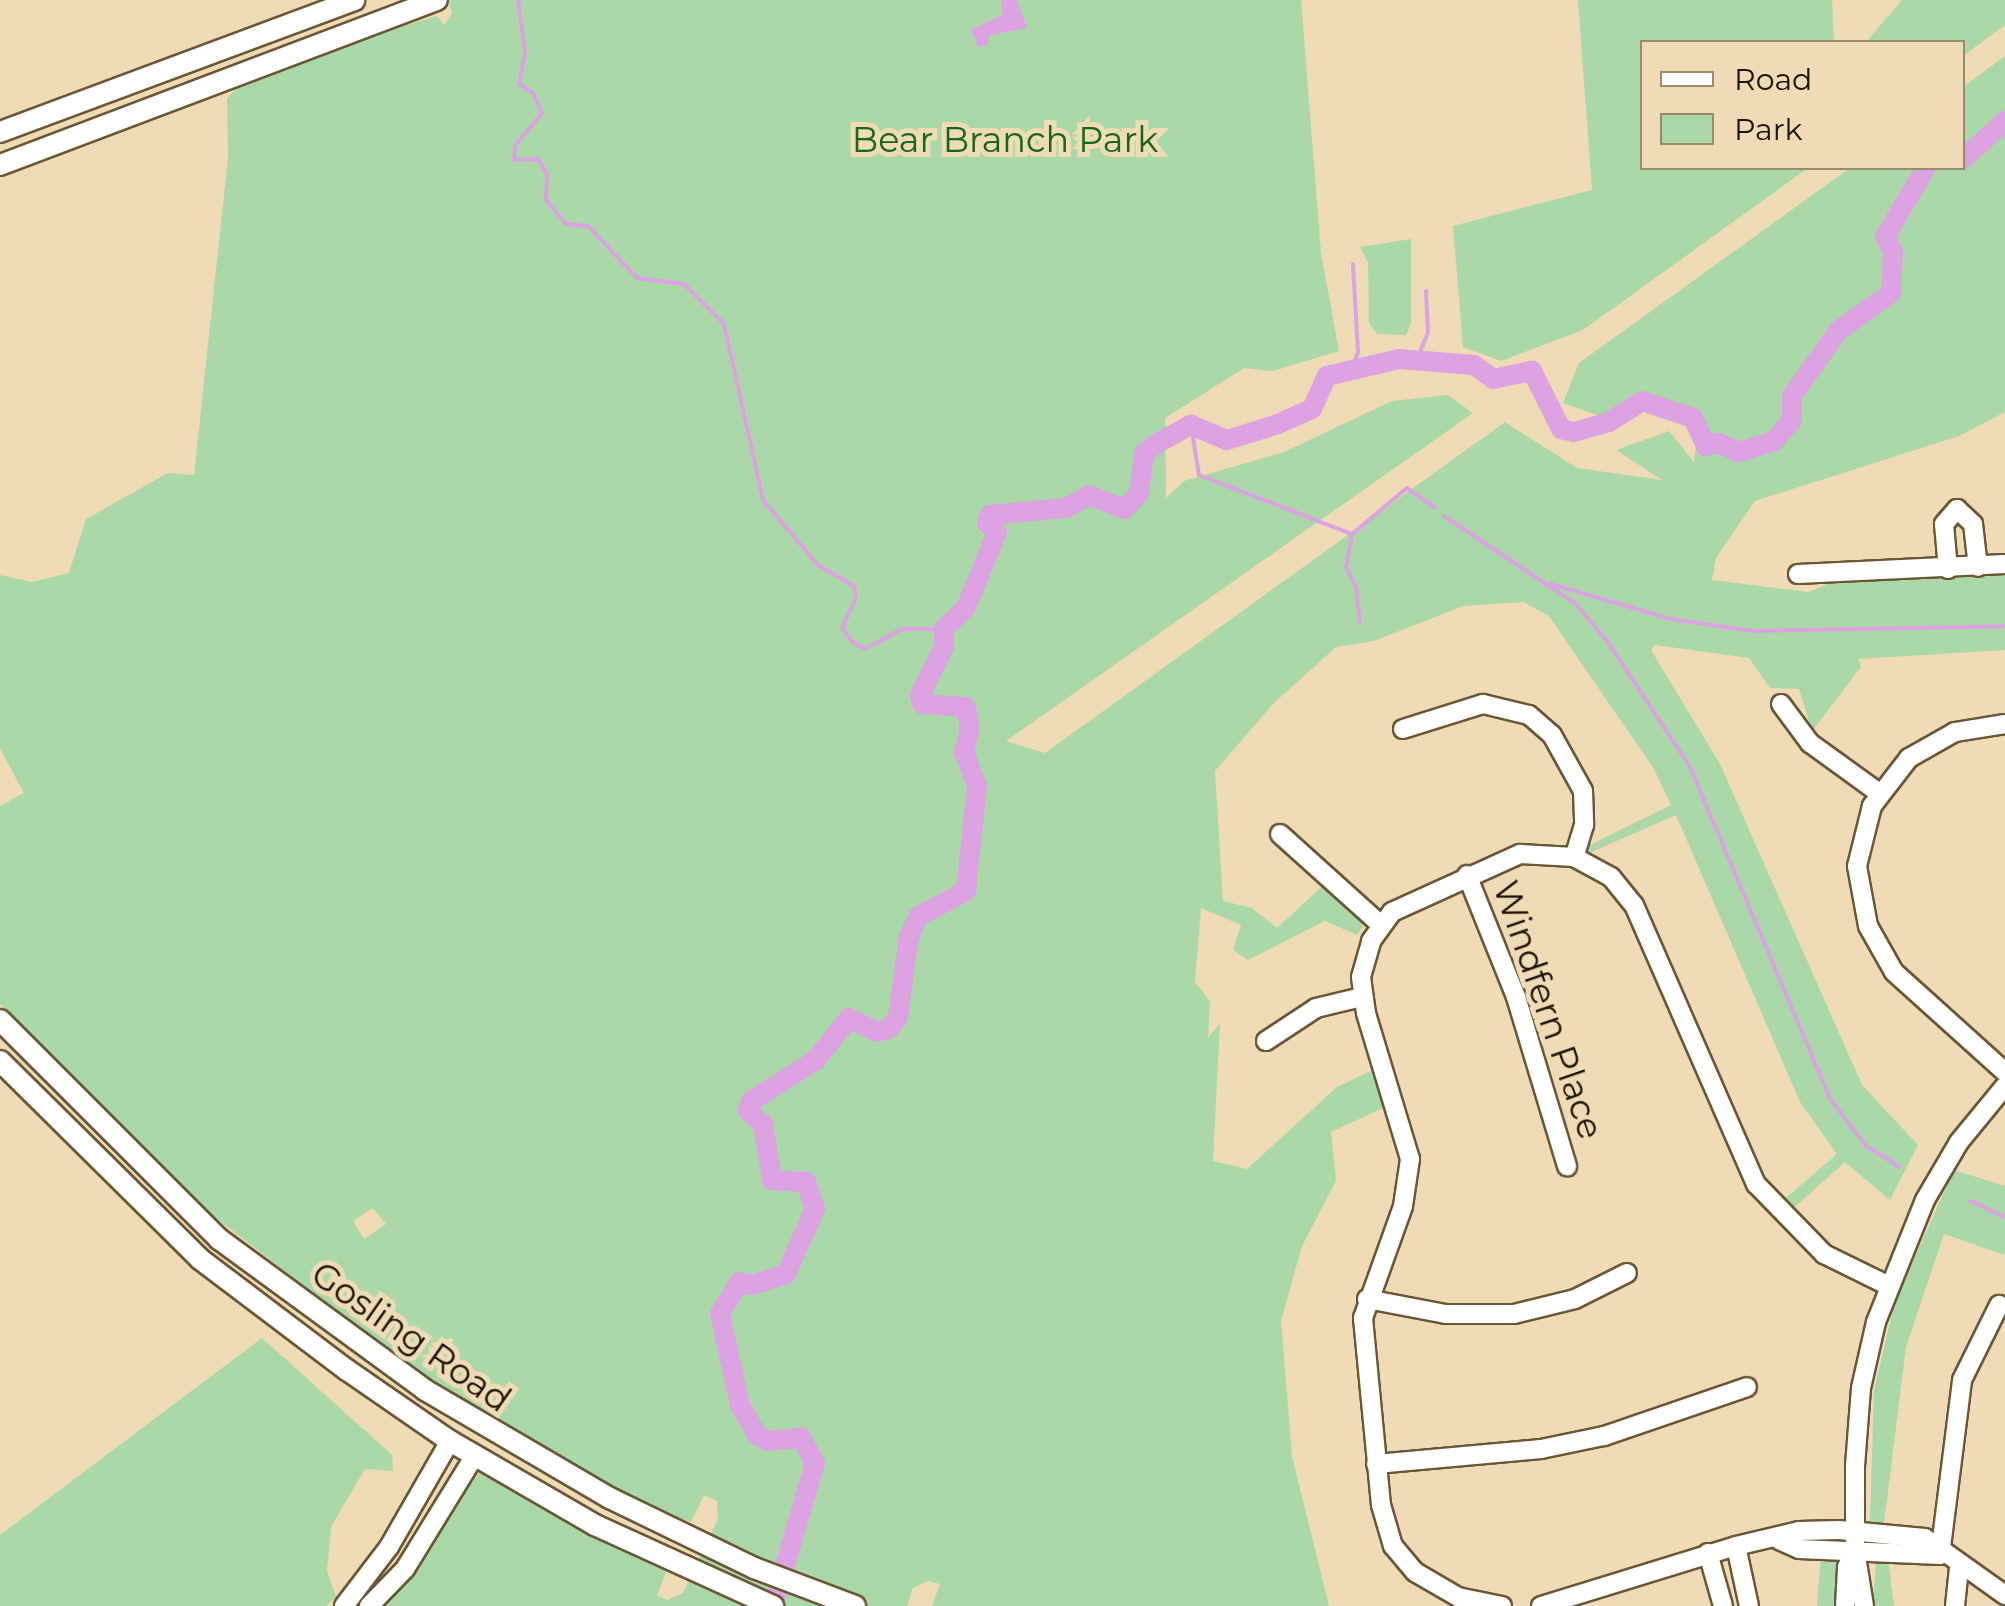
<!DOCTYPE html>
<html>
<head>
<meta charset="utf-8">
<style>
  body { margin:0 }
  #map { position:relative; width:2005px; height:1606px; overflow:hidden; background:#efdbb5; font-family:Montserrat,sans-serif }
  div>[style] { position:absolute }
  .green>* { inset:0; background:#abd8a8 }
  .water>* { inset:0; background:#dca2e2 }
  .stream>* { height:4px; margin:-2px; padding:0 2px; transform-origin:2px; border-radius:2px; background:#dca2e2 }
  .river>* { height:20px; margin:-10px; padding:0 10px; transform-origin:10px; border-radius:10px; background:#dca2e2 }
  .roads { filter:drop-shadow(2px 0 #695736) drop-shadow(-2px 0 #695736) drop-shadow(0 2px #695736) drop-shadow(0 -2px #695736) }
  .minor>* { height:18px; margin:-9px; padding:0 9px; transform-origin:9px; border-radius:9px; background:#fff }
  .major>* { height:20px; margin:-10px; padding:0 10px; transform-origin:10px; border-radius:10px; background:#fff }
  span { translate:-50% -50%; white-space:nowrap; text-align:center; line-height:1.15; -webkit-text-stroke:10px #efdbb5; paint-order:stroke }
  .park-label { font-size:35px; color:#166918 }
  .street-label { font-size:35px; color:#1a1306 }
  .legend { position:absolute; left:1640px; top:40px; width:325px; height:130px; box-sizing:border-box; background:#efdbb5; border:2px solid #9a8b6f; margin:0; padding:12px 18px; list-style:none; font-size:30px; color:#1a1306 }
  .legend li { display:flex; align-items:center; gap:20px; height:50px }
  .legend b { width:50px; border:2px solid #9a8b6f }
</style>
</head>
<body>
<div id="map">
  <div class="green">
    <div style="clip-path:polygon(evenodd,448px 0,1301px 0,1321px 253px,1339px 351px,1273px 371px,1244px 368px,1165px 418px,1166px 498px,1184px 481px,1284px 452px,1392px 401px,1448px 395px,1473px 413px,1006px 741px,1045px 753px,1505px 422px,1577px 468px,1662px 480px,1616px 450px,1669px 431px,1694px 462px,1700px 415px,1660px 398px,1603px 417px,1563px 403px,1579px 363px,1850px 168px,1962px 168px,1963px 87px,2005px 56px,2005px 412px,1959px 436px,1755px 501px,1716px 558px,1712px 580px,1809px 592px,1827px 584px,2005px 574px,2005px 650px,1858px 659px,1861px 667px,1812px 731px,1799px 689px,1770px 688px,1749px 658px,1655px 645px,1651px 650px,1720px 764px,1862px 1085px,1918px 1145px,1890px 1200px,1845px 1162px,1788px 1213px,1780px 1203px,1837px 1154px,1800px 1102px,1676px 815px,1589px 853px,1586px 847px,1671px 805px,1654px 769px,1549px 616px,1523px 602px,1463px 606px,1374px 641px,1336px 647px,1274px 703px,1215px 771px,1223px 901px,1252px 908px,1277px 928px,1325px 884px,1364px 924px,1357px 935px,1325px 921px,1248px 960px,1233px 950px,1241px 925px,1201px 908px,1195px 982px,1210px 1001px,1208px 1038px,1220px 1023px,1213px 1161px,1247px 1169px,1337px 1087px,1377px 1068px,1389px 1105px,1331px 1132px,1336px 1181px,1302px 1246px,1281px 1321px,1292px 1456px,1329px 1606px,932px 1606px,940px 1584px,928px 1581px,913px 1588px,907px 1606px,377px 1606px,480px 1472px,667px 1570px,657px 1595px,667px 1600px,683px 1593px,718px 1519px,717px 1501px,704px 1495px,691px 1522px,620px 1494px,427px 1380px,212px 1215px,0 1004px,0 806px,24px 793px,0 749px,0 575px,32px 582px,69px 573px,86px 519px,168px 473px,194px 475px,228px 158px,227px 98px,237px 88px,386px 31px,437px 16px,444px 25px,452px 13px,448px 0,373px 1208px,386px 1224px,364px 1239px,353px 1221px,373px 1208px)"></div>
    <div style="clip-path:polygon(1578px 0,1832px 0,1834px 42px,1642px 42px,1642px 168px,1808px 168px,1583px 330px,1501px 361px,1463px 347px,1453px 226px,1592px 190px)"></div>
    <div style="clip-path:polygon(1902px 0,2005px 0,2005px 25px,1963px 56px,1962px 42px,1866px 42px)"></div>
    <div style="clip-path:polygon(1411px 239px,1411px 324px,1406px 335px,1377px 334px,1369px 323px,1368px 263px,1360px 247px)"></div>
    <div style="clip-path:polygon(1954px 1170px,2005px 1186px,2005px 1255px,1944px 1234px,1906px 1347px,1884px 1524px,1870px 1521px,1874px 1390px,1895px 1302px)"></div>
    <div style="clip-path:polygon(262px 1338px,392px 1455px,393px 1471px,365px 1469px,331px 1527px,327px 1571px,336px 1597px,326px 1606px,0 1606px,0 1535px)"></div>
    <div style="clip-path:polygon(1821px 1554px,1842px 1564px,1841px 1606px,1817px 1606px)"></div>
    <div style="clip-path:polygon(1888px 1560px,1894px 1606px,1873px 1606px,1876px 1562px)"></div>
  </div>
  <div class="water">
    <div style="clip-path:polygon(1001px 0,1017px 0,1027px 28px,989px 35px,988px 45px,978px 47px,971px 30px,1002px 15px)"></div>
  </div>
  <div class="stream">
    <div style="left:518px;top:0;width:53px;rotate:82.5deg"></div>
    <div style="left:525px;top:53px;width:32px;rotate:101deg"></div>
    <div style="left:519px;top:84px;width:17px;rotate:33deg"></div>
    <div style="left:533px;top:93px;width:22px;rotate:66deg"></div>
    <div style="left:542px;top:113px;width:43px;rotate:129.3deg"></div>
    <div style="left:515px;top:146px;width:14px;rotate:94deg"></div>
    <div style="left:514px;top:160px;width:24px;rotate:-2deg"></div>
    <div style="left:538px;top:159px;width:17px;rotate:59deg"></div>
    <div style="left:547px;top:174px;width:26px;rotate:92deg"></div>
    <div style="left:546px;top:200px;width:31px;rotate:50deg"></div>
    <div style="left:566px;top:224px;width:22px;rotate:5deg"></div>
    <div style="left:588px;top:226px;width:71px;rotate:46.7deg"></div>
    <div style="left:637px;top:278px;width:47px;rotate:7.3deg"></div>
    <div style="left:684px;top:284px;width:57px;rotate:45deg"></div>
    <div style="left:724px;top:324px;width:180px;rotate:77.5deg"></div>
    <div style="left:763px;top:500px;width:85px;rotate:49.8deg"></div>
    <div style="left:818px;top:565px;width:42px;rotate:30.3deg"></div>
    <div style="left:854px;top:586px;width:12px;rotate:81deg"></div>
    <div style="left:856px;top:598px;width:33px;rotate:115deg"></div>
    <div style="left:842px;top:628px;width:17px;rotate:54deg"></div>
    <div style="left:852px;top:642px;width:15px;rotate:28deg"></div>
    <div style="left:865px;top:649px;width:42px;rotate:-28.4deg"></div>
    <div style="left:902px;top:629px;width:42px"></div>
    <div style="left:1416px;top:361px;width:30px;rotate:-67deg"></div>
    <div style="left:1428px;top:333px;width:42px;rotate:-92.7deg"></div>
    <div style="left:1350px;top:374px;width:23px;rotate:-70deg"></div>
    <div style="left:1358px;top:352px;width:88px;rotate:-93.3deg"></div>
    <div style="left:1191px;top:425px;width:51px;rotate:80.9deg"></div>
    <div style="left:1199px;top:475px;width:164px;rotate:21.1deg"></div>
    <div style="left:1352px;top:534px;width:72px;rotate:-39.9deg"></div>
    <div style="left:1407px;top:488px;width:34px;rotate:36deg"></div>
    <div style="left:1444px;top:516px;width:118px;rotate:33.6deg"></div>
    <div style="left:1352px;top:534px;width:34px;rotate:100deg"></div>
    <div style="left:1346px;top:567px;width:22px;rotate:63deg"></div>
    <div style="left:1356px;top:587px;width:36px;rotate:84deg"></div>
    <div style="left:1543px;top:582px;width:38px;rotate:33deg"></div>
    <div style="left:1575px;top:603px;width:50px;rotate:49.9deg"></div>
    <div style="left:1607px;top:641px;width:151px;rotate:56.6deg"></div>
    <div style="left:1690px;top:767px;width:362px;rotate:67.1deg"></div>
    <div style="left:1831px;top:1100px;width:58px;rotate:52.7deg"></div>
    <div style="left:1866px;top:1146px;width:39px;rotate:32deg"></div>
    <div style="left:1551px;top:584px;width:125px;rotate:16.3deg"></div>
    <div style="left:1671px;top:619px;width:82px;rotate:8.4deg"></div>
    <div style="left:1752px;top:631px;width:253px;rotate:-1.1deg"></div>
    <div style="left:1970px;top:1201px;width:38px;rotate:25deg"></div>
  </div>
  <div class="river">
    <div style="left:1962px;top:160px;width:58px;rotate:-42.2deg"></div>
    <div style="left:773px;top:1606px;width:149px;rotate:-73.6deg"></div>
    <div style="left:815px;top:1463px;width:29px;rotate:-119deg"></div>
    <div style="left:801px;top:1438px;width:33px;rotate:175deg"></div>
    <div style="left:768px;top:1441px;width:13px;rotate:-151deg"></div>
    <div style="left:757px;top:1435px;width:34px;rotate:-120deg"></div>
    <div style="left:740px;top:1405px;width:93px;rotate:-102.4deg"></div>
    <div style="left:720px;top:1314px;width:37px;rotate:-59deg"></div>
    <div style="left:739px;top:1282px;width:13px;rotate:13deg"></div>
    <div style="left:752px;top:1285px;width:36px;rotate:-18deg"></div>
    <div style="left:786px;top:1274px;width:71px;rotate:-66deg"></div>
    <div style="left:815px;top:1209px;width:28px;rotate:-108deg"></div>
    <div style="left:806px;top:1182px;width:34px;rotate:-177deg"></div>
    <div style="left:772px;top:1180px;width:57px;rotate:-99.1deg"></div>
    <div style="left:763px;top:1124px;width:20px;rotate:-139deg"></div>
    <div style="left:748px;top:1111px;width:10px;rotate:-73deg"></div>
    <div style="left:751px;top:1101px;width:77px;rotate:-32.2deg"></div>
    <div style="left:816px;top:1060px;width:53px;rotate:-51.8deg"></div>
    <div style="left:849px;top:1018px;width:30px;rotate:27deg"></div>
    <div style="left:876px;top:1032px;width:13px;rotate:-13deg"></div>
    <div style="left:889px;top:1029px;width:15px;rotate:-53deg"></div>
    <div style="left:898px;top:1017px;width:81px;rotate:-82.2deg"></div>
    <div style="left:909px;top:937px;width:23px;rotate:-65deg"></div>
    <div style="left:919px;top:916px;width:53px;rotate:-28deg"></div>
    <div style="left:966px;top:891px;width:106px;rotate:-84deg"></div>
    <div style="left:977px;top:786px;width:36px;rotate:-111deg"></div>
    <div style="left:964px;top:752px;width:25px;rotate:-76deg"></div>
    <div style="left:970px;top:728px;width:21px;rotate:-101deg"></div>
    <div style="left:966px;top:707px;width:44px;rotate:-176.1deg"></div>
    <div style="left:922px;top:704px;width:9px;rotate:-103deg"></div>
    <div style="left:920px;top:695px;width:54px;rotate:-63.4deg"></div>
    <div style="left:944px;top:647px;width:18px;rotate:-90deg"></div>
    <div style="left:944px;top:629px;width:30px;rotate:-44deg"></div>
    <div style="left:966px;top:608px;width:82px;rotate:-67.8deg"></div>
    <div style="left:997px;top:532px;width:13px;rotate:-138deg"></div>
    <div style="left:987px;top:523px;width:9px;rotate:-69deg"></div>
    <div style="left:990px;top:515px;width:76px;rotate:-5.3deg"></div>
    <div style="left:1066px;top:508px;width:26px;rotate:-29deg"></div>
    <div style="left:1089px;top:495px;width:38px;rotate:22deg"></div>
    <div style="left:1124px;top:509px;width:21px;rotate:-45deg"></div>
    <div style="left:1139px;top:494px;width:41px;rotate:-83deg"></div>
    <div style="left:1144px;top:453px;width:17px;rotate:-36deg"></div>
    <div style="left:1158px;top:443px;width:38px;rotate:-29deg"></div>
    <div style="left:1191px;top:425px;width:39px;rotate:23deg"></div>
    <div style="left:1227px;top:440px;width:53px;rotate:-17.4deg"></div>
    <div style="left:1278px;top:424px;width:37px;rotate:-24deg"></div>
    <div style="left:1312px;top:409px;width:36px;rotate:-66deg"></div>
    <div style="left:1327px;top:376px;width:74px;rotate:-13.3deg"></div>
    <div style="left:1399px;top:359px;width:75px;rotate:4.6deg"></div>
    <div style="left:1474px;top:365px;width:24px;rotate:36deg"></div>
    <div style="left:1493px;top:379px;width:40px;rotate:-12deg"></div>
    <div style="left:1532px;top:371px;width:65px;rotate:63.4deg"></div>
    <div style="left:1561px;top:429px;width:13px;rotate:13deg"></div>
    <div style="left:1574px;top:432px;width:36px;rotate:-16deg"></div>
    <div style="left:1609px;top:422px;width:39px;rotate:-32deg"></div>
    <div style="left:1642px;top:401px;width:54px;rotate:18.4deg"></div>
    <div style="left:1693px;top:418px;width:31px;rotate:65deg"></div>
    <div style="left:1706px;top:446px;width:12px;rotate:-14deg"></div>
    <div style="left:1718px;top:443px;width:23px;rotate:23deg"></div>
    <div style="left:1739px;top:452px;width:37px;rotate:-17deg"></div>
    <div style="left:1774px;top:441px;width:28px;rotate:-49deg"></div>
    <div style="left:1792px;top:420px;width:24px;rotate:-90deg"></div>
    <div style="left:1792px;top:396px;width:80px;rotate:-54.7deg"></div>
    <div style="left:1838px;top:331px;width:65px;rotate:-35.6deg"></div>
    <div style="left:1891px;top:293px;width:41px;rotate:-87.2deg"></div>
    <div style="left:1893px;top:252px;width:17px;rotate:-118deg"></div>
    <div style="left:1885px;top:237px;width:80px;rotate:-59.3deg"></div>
  </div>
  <div class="roads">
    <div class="minor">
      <div style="left:1948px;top:569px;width:45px;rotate:-95.1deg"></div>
      <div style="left:1944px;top:524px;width:20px;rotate:-49deg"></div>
      <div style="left:1957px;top:509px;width:22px;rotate:43deg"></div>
      <div style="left:1973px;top:524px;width:43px;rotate:83.4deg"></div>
      <div style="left:1798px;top:574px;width:207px;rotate:-2.8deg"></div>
      <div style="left:1781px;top:704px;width:49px;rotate:53.4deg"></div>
      <div style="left:1810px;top:743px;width:85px;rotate:35.9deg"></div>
      <div style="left:2005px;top:724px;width:51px;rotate:170.9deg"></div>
      <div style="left:1955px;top:732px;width:53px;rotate:150.5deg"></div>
      <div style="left:1909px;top:758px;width:61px;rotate:127.6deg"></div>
      <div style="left:1872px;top:806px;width:62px;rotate:104deg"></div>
      <div style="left:1857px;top:866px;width:61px;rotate:79.6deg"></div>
      <div style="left:1868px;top:926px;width:53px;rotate:60.5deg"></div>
      <div style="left:1894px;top:972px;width:149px;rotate:42deg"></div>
      <div style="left:1403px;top:729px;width:84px;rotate:-17.4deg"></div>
      <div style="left:1483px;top:704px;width:47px;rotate:13.4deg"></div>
      <div style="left:1529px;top:715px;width:30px;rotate:41deg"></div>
      <div style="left:1552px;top:735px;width:64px;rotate:61deg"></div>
      <div style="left:1583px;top:791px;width:34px;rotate:88deg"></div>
      <div style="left:1584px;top:825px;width:34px;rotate:107deg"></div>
      <div style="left:1280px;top:834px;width:135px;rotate:42deg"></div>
      <div style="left:1467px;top:875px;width:131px;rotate:68.1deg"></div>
      <div style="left:1516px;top:997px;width:177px;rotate:73.2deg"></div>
      <div style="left:1266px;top:1041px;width:60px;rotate:-33.4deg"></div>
      <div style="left:1316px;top:1008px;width:47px;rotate:-13.4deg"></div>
      <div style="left:1367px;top:1299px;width:80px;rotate:10.8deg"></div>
      <div style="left:1446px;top:1314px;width:68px"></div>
      <div style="left:1514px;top:1314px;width:63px;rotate:-13.8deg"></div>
      <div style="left:1575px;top:1299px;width:58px;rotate:-26.6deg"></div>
      <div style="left:1376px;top:1464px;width:166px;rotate:-5.2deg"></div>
      <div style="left:1541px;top:1449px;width:64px;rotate:-11.7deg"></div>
      <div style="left:1604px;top:1436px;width:151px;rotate:-18.9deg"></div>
      <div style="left:1779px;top:1540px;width:22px;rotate:24deg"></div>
      <div style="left:1799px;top:1549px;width:141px;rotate:2.4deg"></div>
      <div style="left:1736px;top:1546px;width:61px;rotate:77.8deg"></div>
      <div style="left:1708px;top:1553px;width:55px;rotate:74.2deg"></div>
      <div style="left:1940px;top:1555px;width:176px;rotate:-82.8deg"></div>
      <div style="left:1962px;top:1380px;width:84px;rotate:-63.7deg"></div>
      <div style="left:344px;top:1606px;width:74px;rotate:-52.7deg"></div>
      <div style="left:389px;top:1547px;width:122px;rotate:-60.1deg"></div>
      <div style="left:369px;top:1606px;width:52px;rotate:-45.8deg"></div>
      <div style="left:405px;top:1569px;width:134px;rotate:-58.4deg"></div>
      <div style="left:1502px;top:1606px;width:45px;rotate:-168.4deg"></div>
      <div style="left:1458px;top:1597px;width:50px;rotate:-149.8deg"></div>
      <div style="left:1415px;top:1572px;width:34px;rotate:-130deg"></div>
      <div style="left:1393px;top:1546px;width:43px;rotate:-106.3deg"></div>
      <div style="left:1381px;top:1505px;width:188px;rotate:-95.5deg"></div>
      <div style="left:1363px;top:1318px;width:119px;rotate:-70.3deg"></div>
      <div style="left:1403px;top:1206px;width:48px;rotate:-81.5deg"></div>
      <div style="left:1410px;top:1159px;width:152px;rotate:-106.8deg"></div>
      <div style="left:1366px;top:1013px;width:36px;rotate:-98deg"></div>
      <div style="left:1361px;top:977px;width:37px;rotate:-74deg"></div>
      <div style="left:1371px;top:941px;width:36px;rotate:-54deg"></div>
      <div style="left:1392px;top:912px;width:141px;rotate:-24.4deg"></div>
      <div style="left:1520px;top:854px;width:54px;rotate:3.2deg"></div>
      <div style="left:1574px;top:857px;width:42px;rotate:28.4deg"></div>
      <div style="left:1611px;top:877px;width:36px;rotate:51deg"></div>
      <div style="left:1634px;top:905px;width:305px;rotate:66.4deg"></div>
      <div style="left:1756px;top:1184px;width:98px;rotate:45.8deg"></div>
      <div style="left:1824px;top:1254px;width:70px;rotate:26.2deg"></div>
      <div style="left:1541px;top:1606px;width:204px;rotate:-17.1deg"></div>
      <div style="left:1736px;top:1546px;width:65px;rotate:-13.4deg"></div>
      <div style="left:1799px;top:1531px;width:40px;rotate:-1.4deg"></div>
      <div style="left:1839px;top:1530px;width:86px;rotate:5.3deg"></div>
      <div style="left:1925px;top:1538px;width:98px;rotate:35.5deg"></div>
      <div style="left:1845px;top:1606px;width:39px;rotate:-87deg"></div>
      <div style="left:1847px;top:1567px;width:19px;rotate:-65deg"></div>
      <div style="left:1864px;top:1606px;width:57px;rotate:-99.1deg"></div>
      <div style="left:1855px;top:1550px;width:84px;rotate:-90deg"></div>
      <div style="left:1855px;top:1466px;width:78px;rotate:-85.6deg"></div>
      <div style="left:1861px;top:1388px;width:68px;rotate:-77.2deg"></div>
      <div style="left:1876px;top:1322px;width:131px;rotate:-68.1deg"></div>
      <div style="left:1925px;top:1200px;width:67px;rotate:-59.6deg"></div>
      <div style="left:1959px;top:1142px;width:72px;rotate:-50.6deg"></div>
      <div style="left:1955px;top:1606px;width:37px;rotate:-84deg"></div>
    </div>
    <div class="major">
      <div style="left:0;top:132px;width:378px;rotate:-20.4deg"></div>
      <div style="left:0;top:165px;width:467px;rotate:-20.7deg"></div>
      <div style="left:0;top:1020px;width:310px;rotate:45deg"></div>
      <div style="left:219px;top:1239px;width:255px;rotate:36.2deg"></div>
      <div style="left:425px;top:1390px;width:214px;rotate:30.3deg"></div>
      <div style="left:610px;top:1498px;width:160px;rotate:25.9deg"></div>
      <div style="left:754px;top:1568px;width:108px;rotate:20.6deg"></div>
      <div style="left:0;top:1061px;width:281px;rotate:44.7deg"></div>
      <div style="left:200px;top:1259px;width:184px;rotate:37.1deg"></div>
      <div style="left:347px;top:1370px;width:125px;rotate:34.6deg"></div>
      <div style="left:450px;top:1441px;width:168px;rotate:30.1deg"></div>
      <div style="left:595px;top:1525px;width:196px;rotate:24.5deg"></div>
    </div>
  </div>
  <div class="park-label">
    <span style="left:1005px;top:140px">Bear Branch Park</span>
  </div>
  <div class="street-label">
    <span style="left:1548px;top:1010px;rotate:71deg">Windfern Place</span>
    <span style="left:411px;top:1337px;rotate:35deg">Gosling Road</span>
  </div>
  <ul class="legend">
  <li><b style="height:12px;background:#fff"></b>Road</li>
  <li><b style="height:28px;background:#abd8a8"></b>Park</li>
  </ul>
</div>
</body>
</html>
